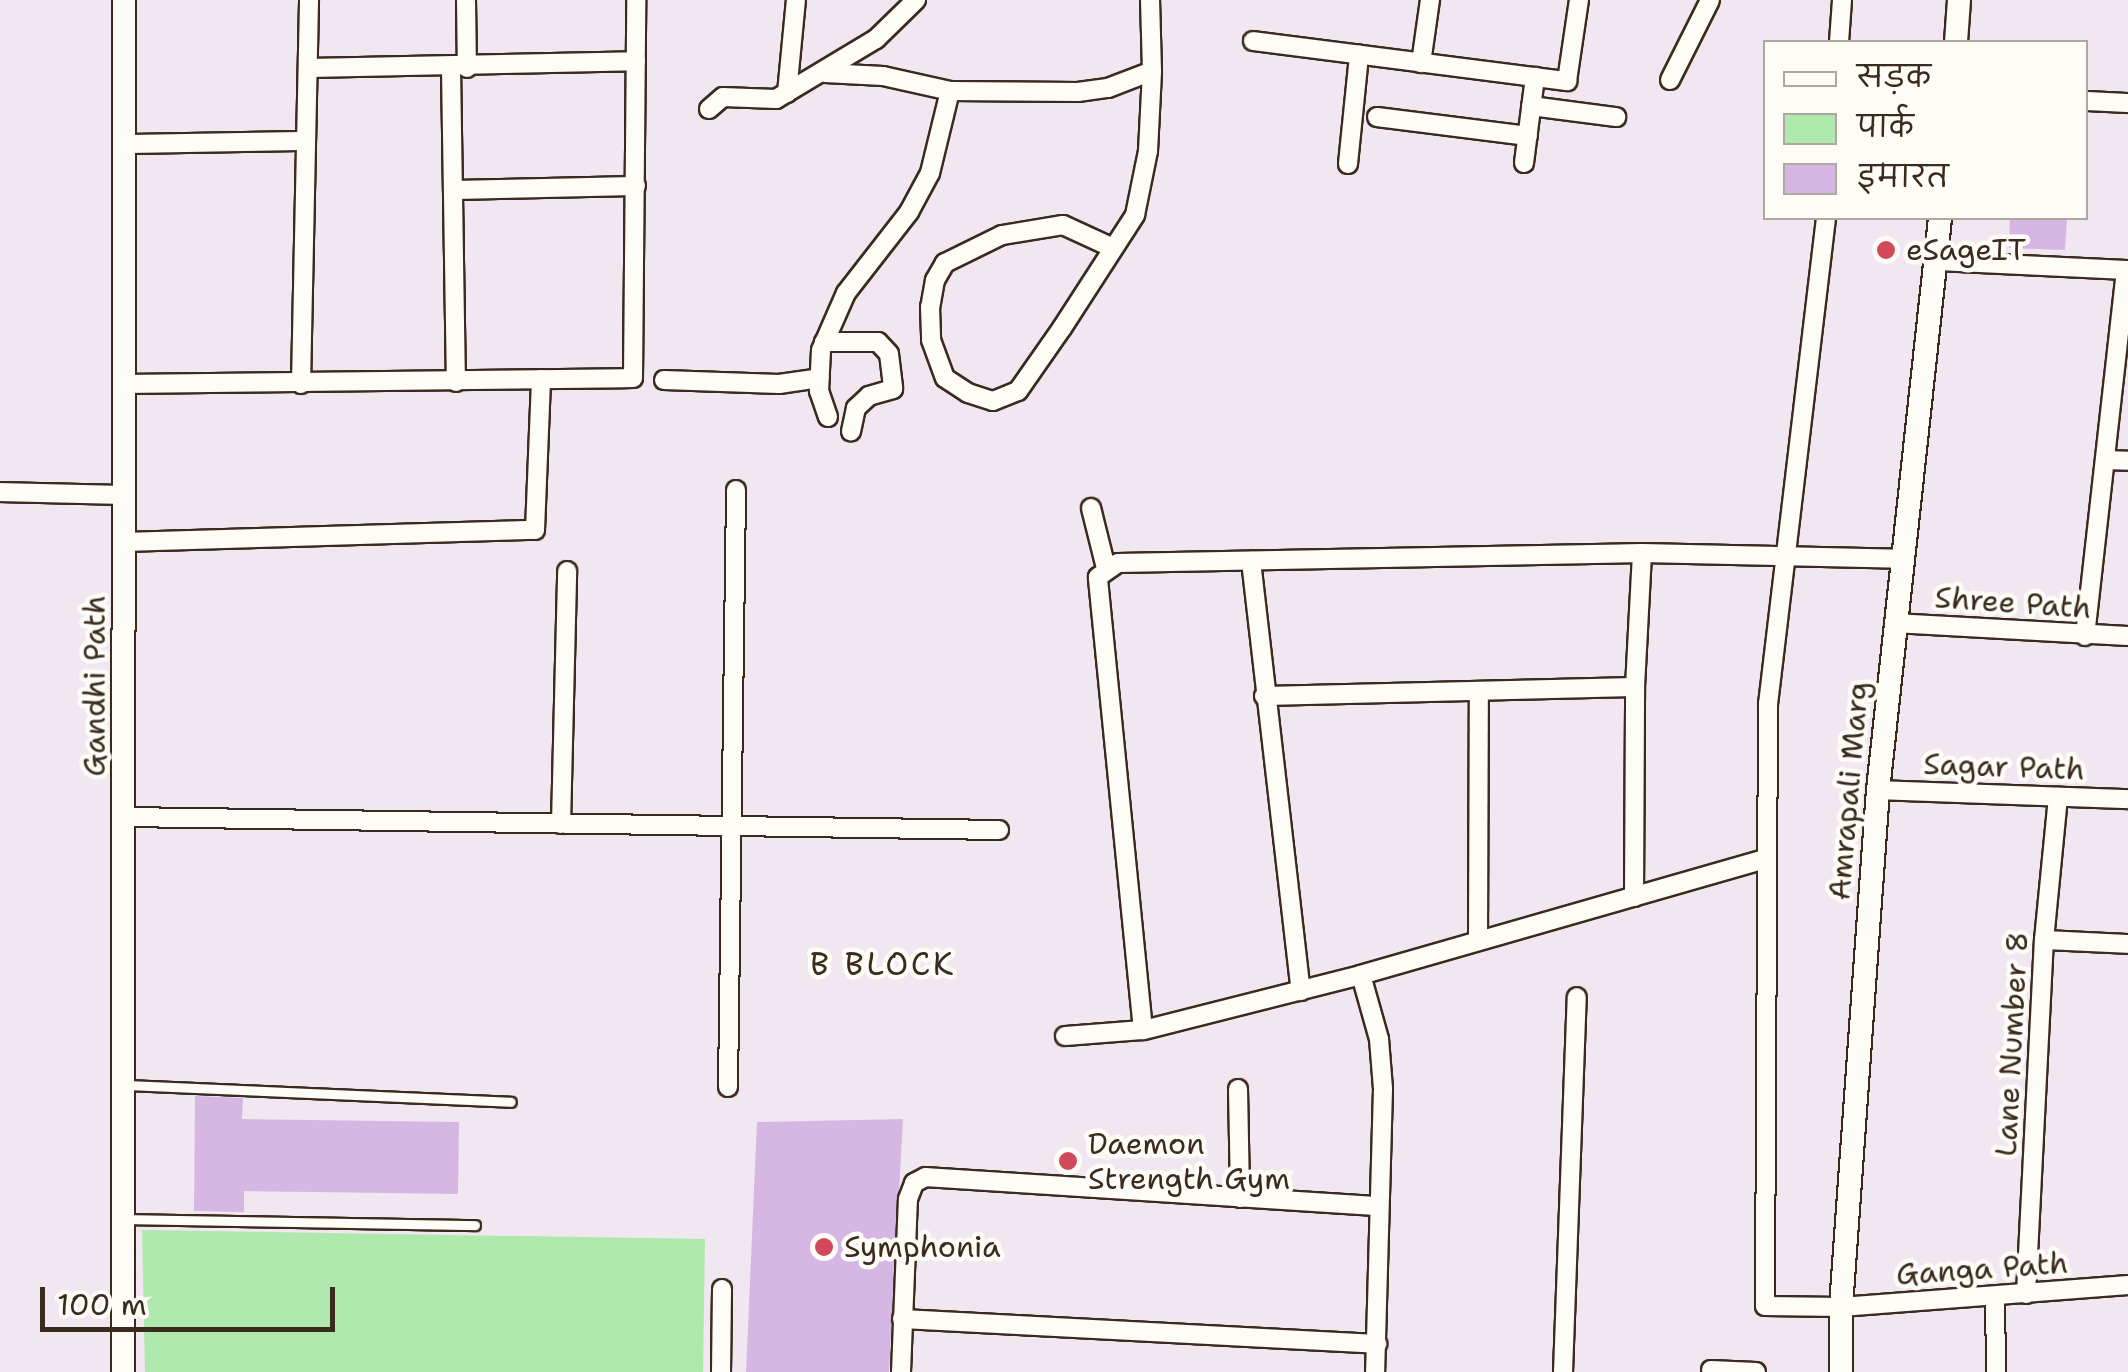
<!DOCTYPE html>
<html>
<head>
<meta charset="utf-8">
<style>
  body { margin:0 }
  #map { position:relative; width:2128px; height:1372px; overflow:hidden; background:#f1e7f1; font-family:"Shantell Sans","Playpen Sans Deva",sans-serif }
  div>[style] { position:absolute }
  .green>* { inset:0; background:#aee8ad }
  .building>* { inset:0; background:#d6b7e4 }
  .roads { filter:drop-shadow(2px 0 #3b2a1e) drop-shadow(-2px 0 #3b2a1e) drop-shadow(0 2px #3b2a1e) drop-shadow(0 -2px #3b2a1e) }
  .service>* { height:9px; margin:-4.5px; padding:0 4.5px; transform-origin:4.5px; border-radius:4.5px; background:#fdfcf7 }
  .minor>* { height:18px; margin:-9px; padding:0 9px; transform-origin:9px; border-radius:9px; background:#fdfcf7 }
  .tertiary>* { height:22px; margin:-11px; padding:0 11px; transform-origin:11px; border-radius:11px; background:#fdfcf7 }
  .dots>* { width:28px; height:28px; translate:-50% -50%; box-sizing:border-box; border:5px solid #fdfcf7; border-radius:50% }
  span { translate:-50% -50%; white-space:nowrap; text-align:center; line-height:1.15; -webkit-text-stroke:9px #fdfcf7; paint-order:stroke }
  .poi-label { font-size:30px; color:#3b2a1e }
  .left { translate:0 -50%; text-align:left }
  .street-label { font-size:30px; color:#3b2a1e }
  .neighbourhood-label { font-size:32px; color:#3b2a1e; letter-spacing:2.5px }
  .legend { position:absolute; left:1763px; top:40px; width:325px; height:180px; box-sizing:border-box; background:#fdfcf7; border:2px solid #afa8a0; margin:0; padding:12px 18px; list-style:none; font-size:30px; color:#3b2a1e }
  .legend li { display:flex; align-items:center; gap:20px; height:50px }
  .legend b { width:50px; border:2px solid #afa8a0 }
  .scale { position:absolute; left:40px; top:1287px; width:295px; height:45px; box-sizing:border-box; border:5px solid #3b2a1e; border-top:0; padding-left:12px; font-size:30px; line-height:35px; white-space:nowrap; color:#3b2a1e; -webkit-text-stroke:8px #fdfcf7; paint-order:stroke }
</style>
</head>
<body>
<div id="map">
  <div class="green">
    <div style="clip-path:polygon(142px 1230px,705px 1239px,703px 1372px,145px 1372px)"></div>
  </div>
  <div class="building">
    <div style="clip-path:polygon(2010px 218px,2067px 218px,2065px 250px,2009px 248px)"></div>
    <div style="clip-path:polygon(195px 1096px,243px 1098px,242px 1119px,459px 1122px,458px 1194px,244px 1191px,244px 1212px,194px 1211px)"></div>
    <div style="clip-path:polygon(903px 1119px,889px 1372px,746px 1372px,757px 1122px)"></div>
  </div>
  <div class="roads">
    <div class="service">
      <div style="left:126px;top:1085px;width:385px;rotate:2.5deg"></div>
      <div style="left:126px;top:1219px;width:349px;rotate:1deg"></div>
    </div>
    <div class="minor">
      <div style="left:466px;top:0;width:68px;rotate:89.2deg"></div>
      <div style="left:1253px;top:41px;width:317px;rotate:7.3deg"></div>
      <div style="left:1567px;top:81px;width:82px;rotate:-81.6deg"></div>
      <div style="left:1839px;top:42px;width:42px;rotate:-85.9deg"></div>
      <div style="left:1421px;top:63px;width:64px;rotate:-81.9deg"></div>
      <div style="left:309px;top:68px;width:327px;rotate:-1.2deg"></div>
      <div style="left:451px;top:68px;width:314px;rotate:89.1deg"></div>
      <div style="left:825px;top:73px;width:58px;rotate:3deg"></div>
      <div style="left:883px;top:76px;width:69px;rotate:12.6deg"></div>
      <div style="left:1670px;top:80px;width:89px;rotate:-63.4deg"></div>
      <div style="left:787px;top:93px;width:93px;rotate:-84.5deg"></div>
      <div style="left:2086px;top:101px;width:42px;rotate:2.7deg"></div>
      <div style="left:1531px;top:106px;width:86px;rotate:7.4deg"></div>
      <div style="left:709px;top:109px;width:18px;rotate:-41deg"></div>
      <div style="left:723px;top:97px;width:53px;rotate:2.2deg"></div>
      <div style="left:776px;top:99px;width:117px;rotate:-31deg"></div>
      <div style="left:876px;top:39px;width:56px;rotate:-44.3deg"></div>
      <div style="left:1377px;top:117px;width:152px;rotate:7.2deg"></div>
      <div style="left:125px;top:144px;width:180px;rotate:-1deg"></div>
      <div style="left:1524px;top:163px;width:87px;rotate:-82.7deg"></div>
      <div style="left:1348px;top:164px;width:110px;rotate:-84.2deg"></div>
      <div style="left:453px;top:190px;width:183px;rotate:-1.3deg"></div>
      <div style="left:1826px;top:218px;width:488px;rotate:96.8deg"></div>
      <div style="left:1768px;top:703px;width:603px;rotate:90.29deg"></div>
      <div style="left:1765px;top:1306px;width:76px;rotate:0.8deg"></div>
      <div style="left:1841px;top:1307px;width:288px;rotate:-4.4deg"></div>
      <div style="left:1113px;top:248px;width:55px;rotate:-155.3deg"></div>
      <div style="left:1063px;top:225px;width:62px;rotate:170.7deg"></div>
      <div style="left:1002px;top:235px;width:64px;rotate:153.8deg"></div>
      <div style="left:945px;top:263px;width:20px;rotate:120deg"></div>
      <div style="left:935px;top:280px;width:27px;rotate:100deg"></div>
      <div style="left:930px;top:307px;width:33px;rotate:88deg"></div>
      <div style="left:931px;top:340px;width:40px;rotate:69.8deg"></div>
      <div style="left:945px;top:378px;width:27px;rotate:33deg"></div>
      <div style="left:968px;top:393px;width:26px;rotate:18deg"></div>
      <div style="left:993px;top:401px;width:27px;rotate:-22deg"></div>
      <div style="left:1018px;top:391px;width:77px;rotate:-55.1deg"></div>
      <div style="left:1062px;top:328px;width:135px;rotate:-57.1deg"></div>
      <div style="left:1135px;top:215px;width:65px;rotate:-78.5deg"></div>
      <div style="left:1148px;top:151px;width:80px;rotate:-87.1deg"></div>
      <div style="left:1936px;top:261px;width:192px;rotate:2.7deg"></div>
      <div style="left:824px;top:342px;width:54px"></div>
      <div style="left:878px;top:342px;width:16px;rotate:47deg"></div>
      <div style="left:889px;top:354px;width:35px;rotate:83deg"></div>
      <div style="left:893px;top:389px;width:25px;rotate:164deg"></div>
      <div style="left:869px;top:396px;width:18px;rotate:137deg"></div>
      <div style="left:856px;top:408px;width:24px;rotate:102deg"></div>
      <div style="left:664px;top:380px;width:115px;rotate:2deg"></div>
      <div style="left:779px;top:384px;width:41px;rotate:-8.3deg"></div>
      <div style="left:123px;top:384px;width:510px;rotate:-0.67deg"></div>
      <div style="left:633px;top:378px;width:378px;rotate:-89.5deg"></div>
      <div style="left:301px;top:384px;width:384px;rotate:-88.8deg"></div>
      <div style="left:828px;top:417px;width:28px;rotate:-109deg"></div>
      <div style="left:819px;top:391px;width:41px;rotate:-87.2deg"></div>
      <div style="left:821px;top:350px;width:62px;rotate:-66.3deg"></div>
      <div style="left:846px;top:293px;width:103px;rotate:-52.1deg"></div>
      <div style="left:909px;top:212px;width:44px;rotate:-61.7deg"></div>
      <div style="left:930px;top:173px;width:84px;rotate:-76.3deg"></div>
      <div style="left:950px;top:91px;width:128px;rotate:0.4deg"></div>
      <div style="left:1078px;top:92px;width:30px;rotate:-8deg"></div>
      <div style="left:1108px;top:88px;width:47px;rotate:-21.1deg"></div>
      <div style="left:1152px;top:71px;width:71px;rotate:-91.6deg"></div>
      <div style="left:2105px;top:460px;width:23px;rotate:2deg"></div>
      <div style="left:0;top:492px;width:125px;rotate:1.4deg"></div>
      <div style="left:1091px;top:508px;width:62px;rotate:76deg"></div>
      <div style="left:124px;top:542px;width:411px;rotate:-1.7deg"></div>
      <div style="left:535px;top:530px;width:151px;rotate:-87.7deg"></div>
      <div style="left:1251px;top:561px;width:433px;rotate:83.4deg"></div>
      <div style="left:1894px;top:623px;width:234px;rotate:3.2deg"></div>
      <div style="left:2085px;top:636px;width:368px;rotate:-83.6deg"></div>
      <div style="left:1264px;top:696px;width:371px;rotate:-1.4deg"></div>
      <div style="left:1878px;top:790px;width:250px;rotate:2.1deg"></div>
      <div style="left:125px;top:817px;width:874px;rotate:0.85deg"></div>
      <div style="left:561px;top:824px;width:253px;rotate:-88.6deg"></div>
      <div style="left:1765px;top:859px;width:420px;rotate:164deg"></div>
      <div style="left:1361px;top:975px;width:225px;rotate:165.8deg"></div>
      <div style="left:1143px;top:1030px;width:455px;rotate:-95.7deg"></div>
      <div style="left:1098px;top:577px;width:24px;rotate:-35deg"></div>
      <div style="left:1118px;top:563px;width:524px;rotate:-1.09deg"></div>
      <div style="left:1642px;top:553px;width:258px;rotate:1.3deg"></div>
      <div style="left:1634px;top:897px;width:210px;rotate:-89.7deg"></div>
      <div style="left:1635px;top:687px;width:134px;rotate:-87deg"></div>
      <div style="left:1478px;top:939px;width:248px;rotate:-89.8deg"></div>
      <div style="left:2044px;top:940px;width:84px;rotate:2.7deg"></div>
      <div style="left:1361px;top:975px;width:66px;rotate:74.3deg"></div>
      <div style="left:1379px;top:1039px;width:50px;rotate:85.4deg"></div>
      <div style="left:1383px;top:1089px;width:283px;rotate:91.6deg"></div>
      <div style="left:1065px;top:1036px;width:78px;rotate:-4.4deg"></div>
      <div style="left:728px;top:1087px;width:597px;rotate:-89.23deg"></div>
      <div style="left:1238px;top:1089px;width:109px;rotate:88.9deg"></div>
      <div style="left:2026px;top:1294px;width:354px;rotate:-87.1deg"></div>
      <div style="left:2044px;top:940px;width:144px;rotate:-84.4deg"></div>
      <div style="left:1995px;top:1297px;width:75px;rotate:89.2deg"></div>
      <div style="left:902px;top:1319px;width:476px;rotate:3deg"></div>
      <div style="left:1711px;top:1370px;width:45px;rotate:2.5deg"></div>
      <div style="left:721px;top:1372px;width:83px;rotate:-89.3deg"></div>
      <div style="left:901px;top:1372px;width:173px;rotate:-87.7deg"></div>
      <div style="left:908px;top:1199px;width:17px;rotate:-69deg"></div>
      <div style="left:914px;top:1183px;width:13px;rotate:-27deg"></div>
      <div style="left:926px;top:1177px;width:453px;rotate:3.7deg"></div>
      <div style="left:1563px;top:1372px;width:375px;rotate:-87.9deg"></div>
    </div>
    <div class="tertiary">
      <div style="left:1956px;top:42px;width:42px;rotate:-85.9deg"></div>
      <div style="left:123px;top:1372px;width:1372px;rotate:-89.96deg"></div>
      <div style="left:1841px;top:1372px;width:65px;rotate:-90deg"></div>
      <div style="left:1841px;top:1307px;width:518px;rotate:-85.91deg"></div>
      <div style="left:1878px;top:790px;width:575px;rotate:-83.81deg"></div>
    </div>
  </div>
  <div class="dots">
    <div style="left:1886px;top:250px;background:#d1495b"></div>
    <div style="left:1068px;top:1161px;background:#d1495b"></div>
    <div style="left:824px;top:1247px;background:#d1495b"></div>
  </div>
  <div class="poi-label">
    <span class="left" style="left:1906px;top:250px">eSageIT</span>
    <span class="left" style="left:1088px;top:1161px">Daemon<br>Strength Gym</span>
    <span class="left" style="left:844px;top:1247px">Symphonia</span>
  </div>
  <div class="street-label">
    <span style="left:2013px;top:603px;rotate:4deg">Shree Path</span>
    <span style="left:95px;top:686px;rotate:-90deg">Gandhi Path</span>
    <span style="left:2004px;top:767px;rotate:2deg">Sagar Path</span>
    <span style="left:1849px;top:791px;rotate:-85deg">Amrapali Marg</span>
    <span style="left:2012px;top:1044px;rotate:-87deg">Lane Number 8</span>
    <span style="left:1982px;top:1269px;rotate:-4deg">Ganga Path</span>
  </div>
  <div class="neighbourhood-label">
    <span style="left:883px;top:964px">B BLOCK</span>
  </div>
  <ul class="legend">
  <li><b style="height:12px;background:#fdfcf7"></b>सड़क</li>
  <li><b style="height:28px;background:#aee8ad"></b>पार्क</li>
  <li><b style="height:28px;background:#d6b7e4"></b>इमारत</li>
  </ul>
  <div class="scale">100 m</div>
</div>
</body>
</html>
